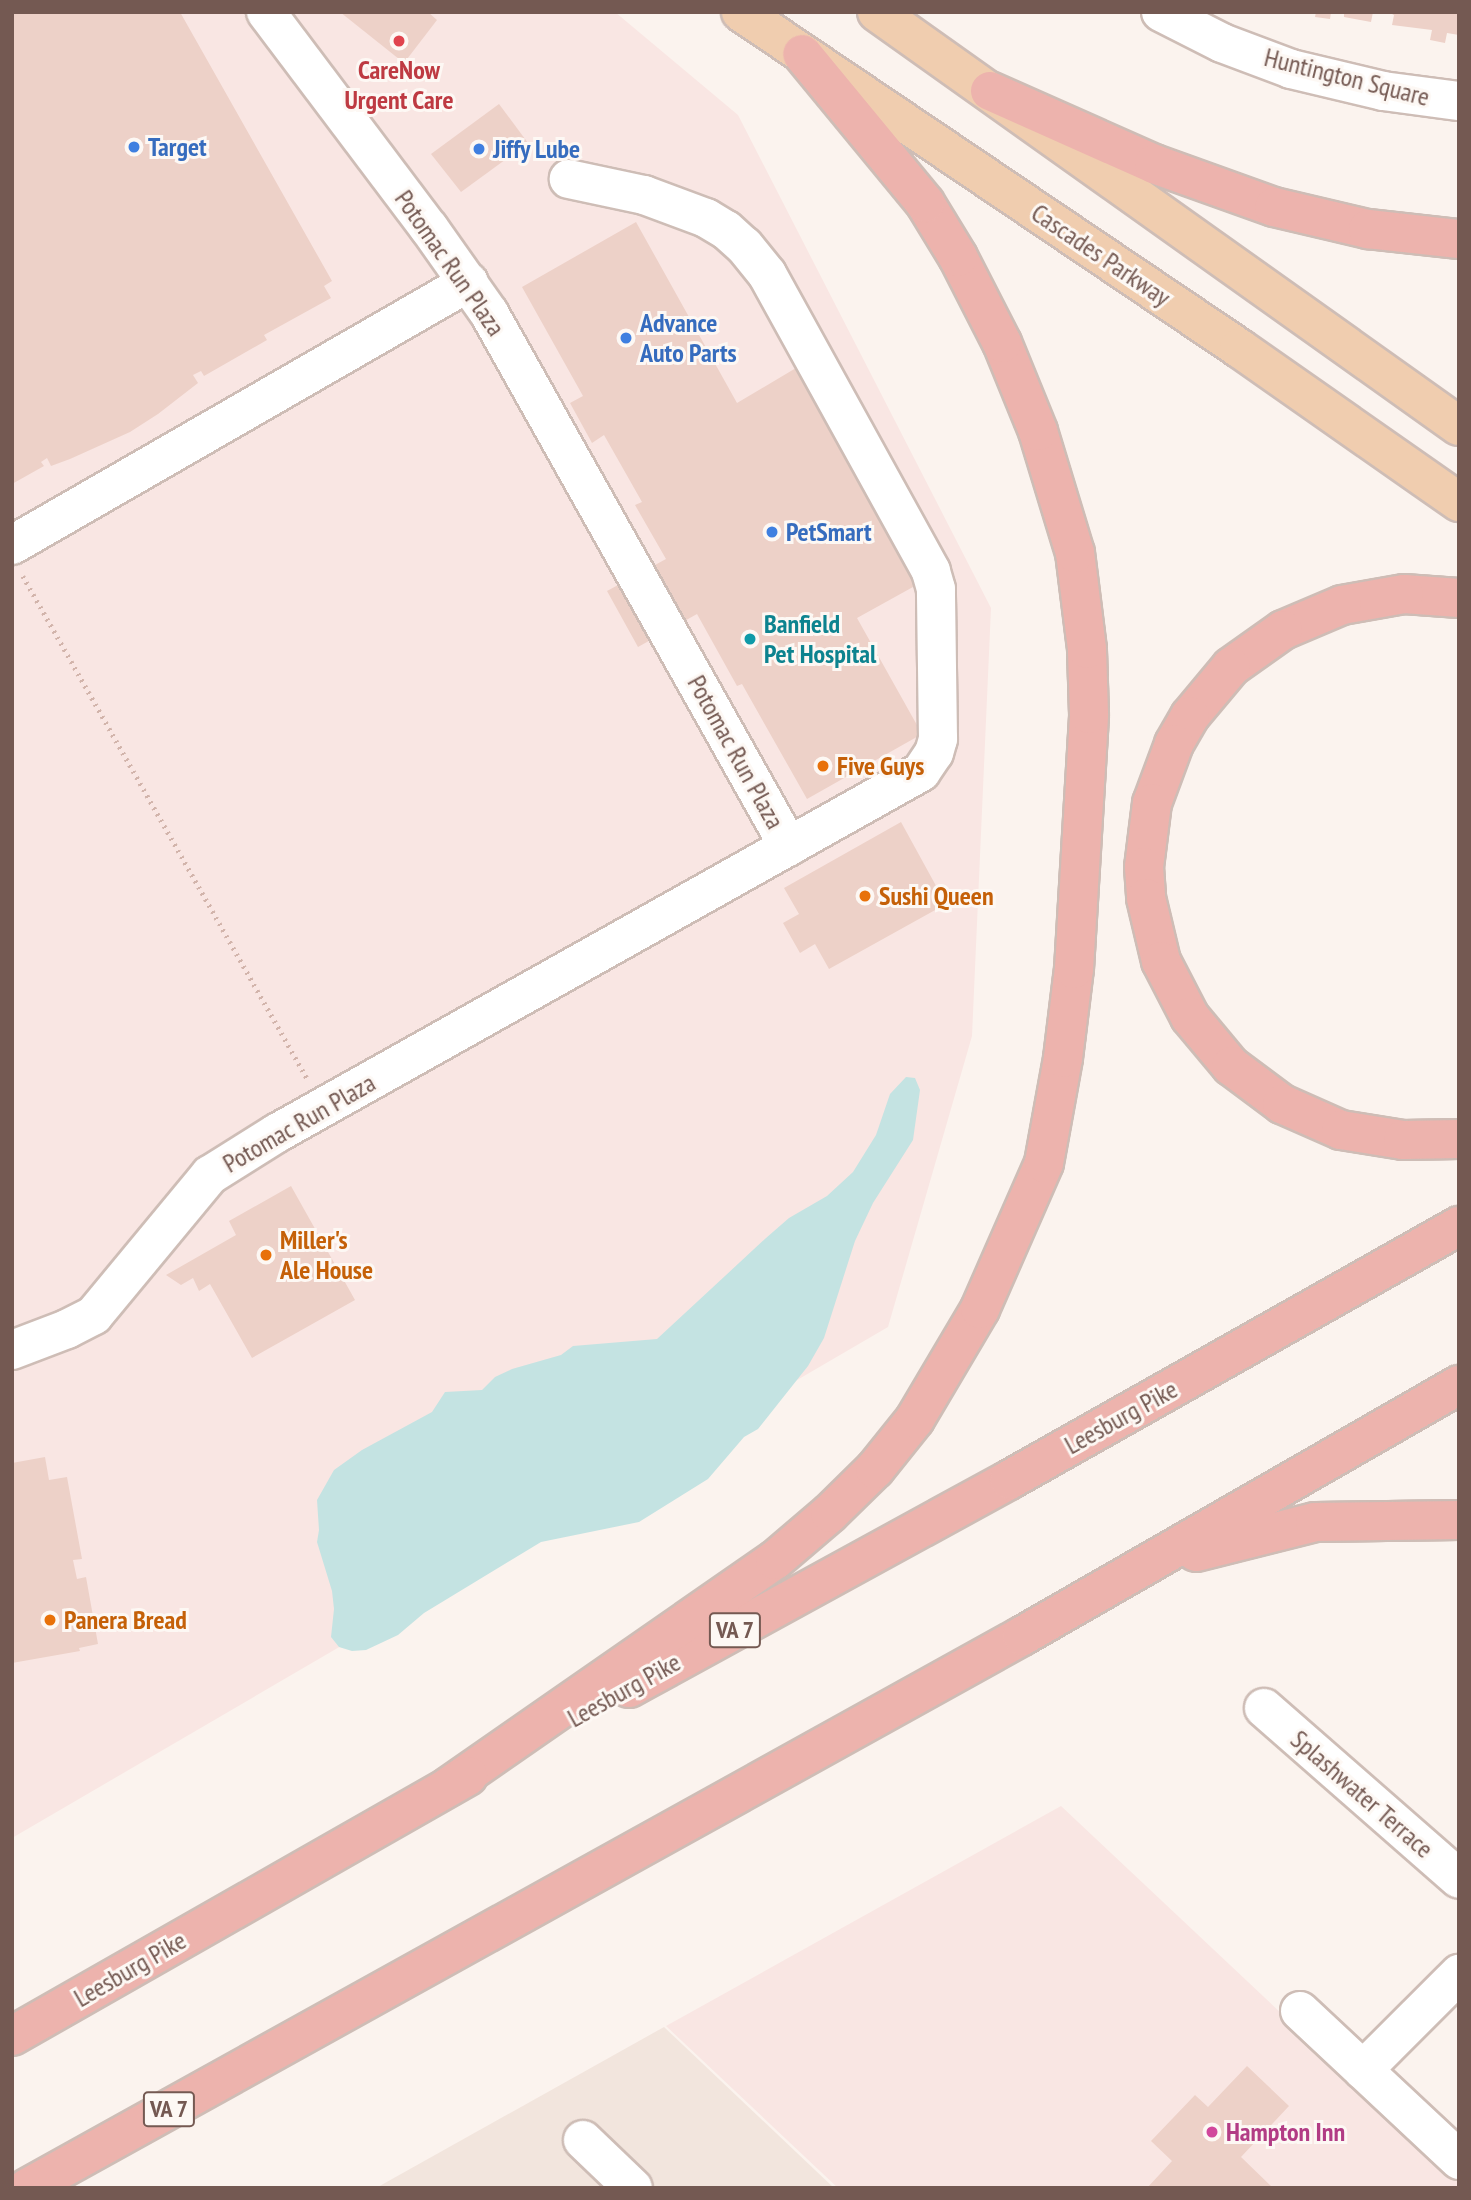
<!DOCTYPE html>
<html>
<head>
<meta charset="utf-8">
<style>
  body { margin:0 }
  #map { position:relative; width:1471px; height:2200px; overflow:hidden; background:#fbf3ee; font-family:"PT Sans Narrow",sans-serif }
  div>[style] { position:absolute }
  .residential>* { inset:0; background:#f2e5dd }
  .commercial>* { inset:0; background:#f9e6e3 }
  .water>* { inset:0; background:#c4e3e2 }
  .building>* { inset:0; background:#edd1c8 }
  .path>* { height:4.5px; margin-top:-2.25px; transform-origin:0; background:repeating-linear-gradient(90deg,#d2b4ab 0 2px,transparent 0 7px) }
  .roads { filter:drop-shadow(2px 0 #cebdb6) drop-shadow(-2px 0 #cebdb6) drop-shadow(0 2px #cebdb6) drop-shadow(0 -2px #cebdb6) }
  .minor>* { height:38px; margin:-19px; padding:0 19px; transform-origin:19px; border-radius:19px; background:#fff }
  .major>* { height:38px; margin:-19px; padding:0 19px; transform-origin:19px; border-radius:19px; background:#f0cdaf }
  .highway>* { height:38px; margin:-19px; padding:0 19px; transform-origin:19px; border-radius:19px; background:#edb3ad }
  .dots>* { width:19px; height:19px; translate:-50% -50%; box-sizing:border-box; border:4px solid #fdf8f4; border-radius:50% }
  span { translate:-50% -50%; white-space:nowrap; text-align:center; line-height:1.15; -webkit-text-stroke:6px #fdf8f4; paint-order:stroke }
  .shield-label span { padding:2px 5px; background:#fdf8f4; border:2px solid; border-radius:5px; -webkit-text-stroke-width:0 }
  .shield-label { font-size:24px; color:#745952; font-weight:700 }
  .health-label { font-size:26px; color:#be3a42; font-weight:700 }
  .street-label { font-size:26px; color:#745952 }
  .shop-label { font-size:26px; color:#366cbe; font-weight:700 }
  .left { translate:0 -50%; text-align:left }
  .culture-label { font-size:26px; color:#0d838f; font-weight:700 }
  .food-label { font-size:26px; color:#c56008; font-weight:700 }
  .hotel-label { font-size:26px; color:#b23c85; font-weight:700 }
  .frame { position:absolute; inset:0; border:14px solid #745952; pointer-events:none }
</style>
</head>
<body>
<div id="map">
  <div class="residential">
    <div style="clip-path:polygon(664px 2027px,834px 2188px,376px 2188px)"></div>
  </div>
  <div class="commercial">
    <div style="clip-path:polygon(12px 12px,615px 12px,738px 115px,991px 608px,972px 1036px,888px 1327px,12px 1838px)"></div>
    <div style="clip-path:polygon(1061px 1806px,1452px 2174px,1459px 2180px,1459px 2188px,838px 2188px,666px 2026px)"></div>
  </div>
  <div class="water">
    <div style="clip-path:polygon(906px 1077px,915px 1078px,920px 1090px,913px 1140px,873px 1203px,855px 1241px,824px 1338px,808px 1366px,758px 1429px,744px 1437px,708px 1479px,639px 1522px,541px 1542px,424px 1613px,398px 1635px,366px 1650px,352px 1651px,339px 1647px,331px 1637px,334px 1609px,332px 1591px,317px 1542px,319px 1530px,317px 1500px,334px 1470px,362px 1450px,432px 1412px,445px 1392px,482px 1390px,495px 1377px,512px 1369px,561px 1355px,573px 1346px,657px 1339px,766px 1238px,789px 1218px,827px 1196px,853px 1172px,876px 1135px,890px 1094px)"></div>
  </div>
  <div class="building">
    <div style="clip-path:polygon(12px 12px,180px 12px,332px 281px,324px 286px,331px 298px,264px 335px,267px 340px,204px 376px,201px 371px,193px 375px,198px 383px,158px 414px,130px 432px,70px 459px,51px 466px,47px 458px,41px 462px,44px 466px,12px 484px)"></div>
    <div style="clip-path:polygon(340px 12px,428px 12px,437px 20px,404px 63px)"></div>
    <div style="clip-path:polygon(1316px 12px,1331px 12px,1330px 19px,1315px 17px)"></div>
    <div style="clip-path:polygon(1344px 12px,1373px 12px,1371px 22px,1344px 17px)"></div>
    <div style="clip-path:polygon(1388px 12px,1459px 12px,1459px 35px,1447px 33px,1445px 43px,1430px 40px,1432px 30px,1392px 25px,1394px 15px)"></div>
    <div style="clip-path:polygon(499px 104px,528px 143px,461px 192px,431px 154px)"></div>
    <div style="clip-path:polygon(636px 222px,737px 403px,801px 365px,922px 582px,857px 618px,922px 734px,807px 799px,742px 684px,737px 686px,697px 614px,638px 647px,607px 591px,666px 559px,635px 505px,642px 502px,604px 435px,592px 443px,570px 403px,583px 396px,522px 287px)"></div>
    <div style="clip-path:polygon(901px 822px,946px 904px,829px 969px,815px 944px,800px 953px,783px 923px,799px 914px,784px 888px)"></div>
    <div style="clip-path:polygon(291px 1186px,355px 1300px,252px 1358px,210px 1284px,199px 1291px,193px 1278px,181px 1285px,166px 1275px,236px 1235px,229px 1221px)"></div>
    <div style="clip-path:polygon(45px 1457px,49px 1480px,67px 1477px,82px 1559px,73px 1560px,77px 1579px,86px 1577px,98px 1644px,79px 1648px,80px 1651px,12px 1663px,12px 1463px)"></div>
    <div style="clip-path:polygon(1247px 2066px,1289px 2106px,1241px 2157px,1273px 2188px,1147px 2188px,1172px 2161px,1151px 2141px,1195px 2095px,1208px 2107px)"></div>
  </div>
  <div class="path">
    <div style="left:23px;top:576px;width:579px;rotate:60.51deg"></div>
  </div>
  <div class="roads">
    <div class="minor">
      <div style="left:266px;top:12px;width:271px;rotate:53deg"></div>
      <div style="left:429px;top:228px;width:104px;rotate:54.8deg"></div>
      <div style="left:489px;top:313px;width:612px;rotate:60.67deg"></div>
      <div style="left:1161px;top:12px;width:68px;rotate:26.9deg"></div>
      <div style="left:1222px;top:43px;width:74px;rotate:20.6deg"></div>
      <div style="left:1291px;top:69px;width:95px;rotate:13.4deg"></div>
      <div style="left:1383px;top:91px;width:77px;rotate:7.5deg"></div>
      <div style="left:12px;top:545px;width:527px;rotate:-29.92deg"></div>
      <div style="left:12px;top:1350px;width:59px;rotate:-20.9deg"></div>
      <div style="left:67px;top:1329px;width:30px;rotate:-27deg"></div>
      <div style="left:94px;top:1315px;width:182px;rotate:-50.4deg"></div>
      <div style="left:210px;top:1175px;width:79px;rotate:-32.1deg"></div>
      <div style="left:277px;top:1133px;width:738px;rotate:-29.27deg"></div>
      <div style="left:921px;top:772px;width:23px;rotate:-56deg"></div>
      <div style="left:934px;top:753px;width:15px;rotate:-74deg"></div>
      <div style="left:938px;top:739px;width:150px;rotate:-90.8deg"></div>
      <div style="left:936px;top:589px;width:19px;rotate:-106deg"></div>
      <div style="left:931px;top:571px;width:339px;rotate:-118.9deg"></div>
      <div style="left:767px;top:274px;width:36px;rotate:-129deg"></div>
      <div style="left:744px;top:246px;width:24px;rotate:-138deg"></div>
      <div style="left:726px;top:230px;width:23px;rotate:-149deg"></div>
      <div style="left:706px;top:218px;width:66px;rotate:-159.6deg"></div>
      <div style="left:644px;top:195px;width:77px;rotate:-168deg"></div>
      <div style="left:1264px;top:1708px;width:259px;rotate:41.2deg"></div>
      <div style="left:1300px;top:2011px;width:218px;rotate:43.1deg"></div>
      <div style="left:1363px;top:2070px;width:136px;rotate:-45deg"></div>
      <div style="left:583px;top:2140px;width:69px;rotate:43.8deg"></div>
    </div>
    <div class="major">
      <div style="left:741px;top:12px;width:601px;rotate:34.01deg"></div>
      <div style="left:1239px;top:348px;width:269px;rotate:35deg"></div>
      <div style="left:877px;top:12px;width:714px;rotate:35.43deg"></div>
    </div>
    <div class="highway">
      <div style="left:990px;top:91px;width:180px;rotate:24deg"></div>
      <div style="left:1154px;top:164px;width:127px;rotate:19.7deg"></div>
      <div style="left:1274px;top:207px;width:97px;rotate:13.2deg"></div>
      <div style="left:1368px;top:229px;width:92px;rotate:6.3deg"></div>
      <div style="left:1459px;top:598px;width:55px;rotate:-175.8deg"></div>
      <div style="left:1404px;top:594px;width:63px;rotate:169.9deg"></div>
      <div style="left:1342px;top:605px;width:64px;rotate:157deg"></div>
      <div style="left:1283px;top:630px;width:64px;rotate:144.6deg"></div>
      <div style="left:1231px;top:667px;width:64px;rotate:129.9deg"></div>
      <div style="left:1190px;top:716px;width:32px;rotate:120deg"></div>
      <div style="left:1174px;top:744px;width:63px;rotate:110.4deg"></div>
      <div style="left:1152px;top:803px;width:64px;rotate:97.1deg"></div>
      <div style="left:1144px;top:867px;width:31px;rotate:86deg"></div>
      <div style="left:1146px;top:898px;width:65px;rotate:76.6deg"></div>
      <div style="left:1161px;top:961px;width:63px;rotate:62.6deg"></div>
      <div style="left:1190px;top:1017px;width:64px;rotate:50.1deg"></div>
      <div style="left:1231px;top:1066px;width:64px;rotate:36.7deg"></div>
      <div style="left:1282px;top:1104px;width:64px;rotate:23.8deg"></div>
      <div style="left:1341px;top:1130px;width:63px;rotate:9.2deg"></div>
      <div style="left:1403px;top:1140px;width:56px;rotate:-1deg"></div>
      <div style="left:1196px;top:1552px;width:123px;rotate:-14.1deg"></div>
      <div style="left:1315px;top:1522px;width:144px;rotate:-0.8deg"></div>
      <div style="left:629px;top:1688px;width:433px;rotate:-28.7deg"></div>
      <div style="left:1009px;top:1480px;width:517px;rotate:-29.44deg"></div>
      <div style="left:448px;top:1787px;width:398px;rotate:-34.8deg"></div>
      <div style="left:775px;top:1560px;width:72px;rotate:-40.5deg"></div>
      <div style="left:830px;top:1513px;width:63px;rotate:-44.4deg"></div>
      <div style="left:875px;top:1469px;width:64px;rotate:-51.3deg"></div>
      <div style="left:915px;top:1419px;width:128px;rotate:-59.4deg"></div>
      <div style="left:980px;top:1309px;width:159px;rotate:-66.3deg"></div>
      <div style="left:1044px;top:1163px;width:107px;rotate:-79.7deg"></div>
      <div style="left:1063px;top:1058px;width:90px;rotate:-83deg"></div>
      <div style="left:1074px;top:969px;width:255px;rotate:-86.6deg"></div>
      <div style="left:1089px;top:714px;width:65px;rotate:-91.8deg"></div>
      <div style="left:1087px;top:649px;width:97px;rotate:-97.1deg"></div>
      <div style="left:1075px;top:553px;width:127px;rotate:-106.9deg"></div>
      <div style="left:1038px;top:431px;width:95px;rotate:-112.2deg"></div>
      <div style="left:1002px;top:343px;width:97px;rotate:-117.1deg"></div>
      <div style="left:958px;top:257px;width:63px;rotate:-121.4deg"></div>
      <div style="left:925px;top:203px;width:193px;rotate:-129.5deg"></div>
      <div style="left:12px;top:2036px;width:525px;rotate:-29.69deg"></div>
      <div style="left:27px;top:2188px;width:1138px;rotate:-29.02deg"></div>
      <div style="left:1022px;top:1636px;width:504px;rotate:-29.87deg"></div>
    </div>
  </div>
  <div class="dots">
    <div style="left:399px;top:41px;background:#e0444e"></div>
    <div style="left:134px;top:147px;background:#3f7fe0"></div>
    <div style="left:479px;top:149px;background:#3f7fe0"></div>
    <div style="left:626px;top:338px;background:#3f7fe0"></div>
    <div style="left:772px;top:532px;background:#3f7fe0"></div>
    <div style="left:750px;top:639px;background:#0f9aa8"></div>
    <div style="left:823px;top:766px;background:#e8710a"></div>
    <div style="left:865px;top:896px;background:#e8710a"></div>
    <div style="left:266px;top:1255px;background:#e8710a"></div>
    <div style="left:50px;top:1620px;background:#e8710a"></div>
    <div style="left:1212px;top:2132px;background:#d1479c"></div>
  </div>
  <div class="shield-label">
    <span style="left:735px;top:1630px">VA 7</span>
    <span style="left:169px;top:2109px">VA 7</span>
  </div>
  <div class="health-label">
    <span style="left:399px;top:85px">CareNow<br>Urgent Care</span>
  </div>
  <div class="street-label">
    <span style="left:1347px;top:77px;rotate:14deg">Huntington Square</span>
    <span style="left:1101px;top:255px;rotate:34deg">Cascades Parkway</span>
    <span style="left:450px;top:263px;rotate:55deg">Potomac Run Plaza</span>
    <span style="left:736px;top:752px;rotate:61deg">Potomac Run Plaza</span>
    <span style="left:299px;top:1123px;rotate:-30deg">Potomac Run Plaza</span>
    <span style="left:1121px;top:1417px;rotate:-29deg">Leesburg Pike</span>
    <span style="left:624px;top:1690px;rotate:-29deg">Leesburg Pike</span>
    <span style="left:1362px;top:1794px;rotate:41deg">Splashwater Terrace</span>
    <span style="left:130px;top:1969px;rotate:-30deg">Leesburg Pike</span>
  </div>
  <div class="shop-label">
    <span class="left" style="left:148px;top:147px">Target</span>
    <span class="left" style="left:493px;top:149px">Jiffy Lube</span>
    <span class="left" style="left:640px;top:338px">Advance<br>Auto Parts</span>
    <span class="left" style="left:786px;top:532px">PetSmart</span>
  </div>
  <div class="culture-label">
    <span class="left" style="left:764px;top:639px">Banfield<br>Pet Hospital</span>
  </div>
  <div class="food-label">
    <span class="left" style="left:837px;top:766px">Five Guys</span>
    <span class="left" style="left:879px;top:896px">Sushi Queen</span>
    <span class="left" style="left:280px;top:1255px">Miller's<br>Ale House</span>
    <span class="left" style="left:64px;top:1620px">Panera Bread</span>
  </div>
  <div class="hotel-label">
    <span class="left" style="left:1226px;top:2132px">Hampton Inn</span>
  </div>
  <div class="frame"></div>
</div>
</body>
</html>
